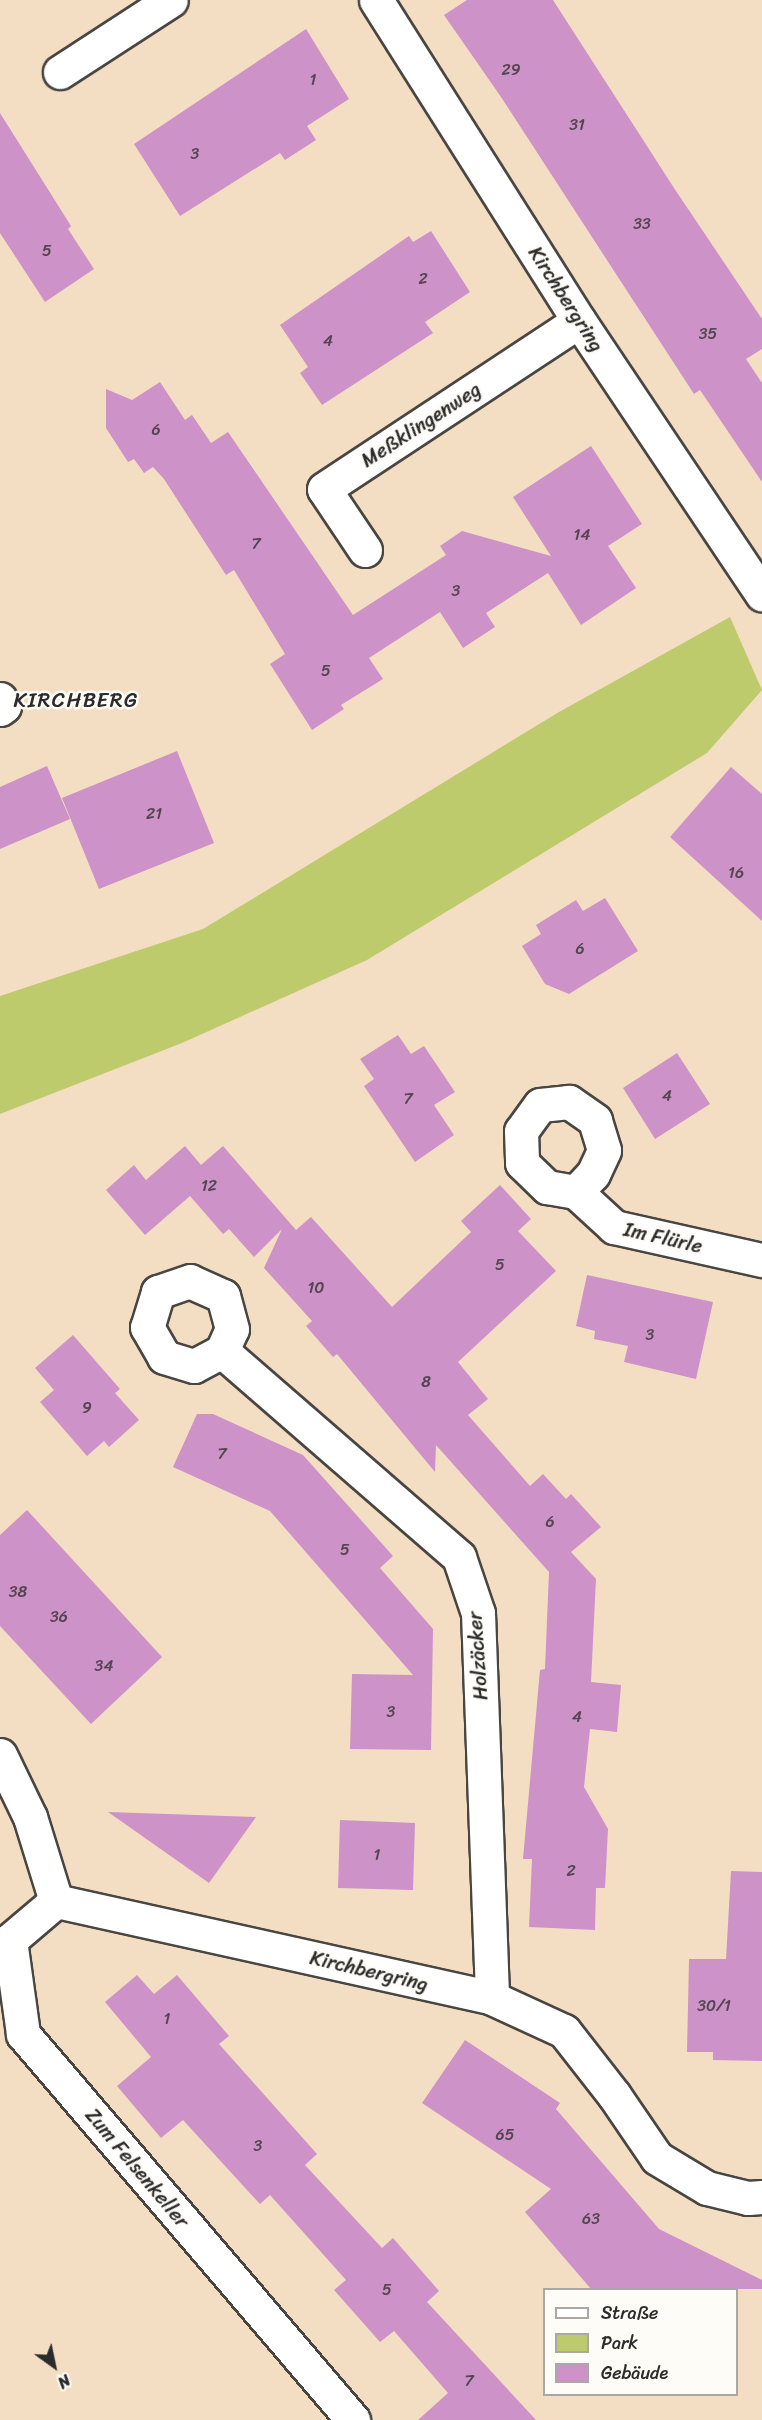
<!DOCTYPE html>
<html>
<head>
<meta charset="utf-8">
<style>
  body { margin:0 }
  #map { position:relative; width:762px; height:2420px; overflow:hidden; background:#f4dec3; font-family:Sriracha,sans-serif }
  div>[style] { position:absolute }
  .green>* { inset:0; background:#becb6d }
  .building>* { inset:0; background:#cd92c7 }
  .roads { filter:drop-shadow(2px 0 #494642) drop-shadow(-2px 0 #494642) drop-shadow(0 2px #494642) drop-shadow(0 -2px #494642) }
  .street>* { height:33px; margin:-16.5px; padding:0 16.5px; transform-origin:16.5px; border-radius:16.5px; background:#fff }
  span { translate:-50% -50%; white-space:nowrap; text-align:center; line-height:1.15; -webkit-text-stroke:5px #fdfcf7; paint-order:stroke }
  .number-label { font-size:16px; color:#544552 }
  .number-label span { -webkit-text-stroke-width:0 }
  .street-label { font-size:20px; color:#2b2b2b }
  .neighbourhood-label { font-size:21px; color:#2b2b2b; letter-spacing:1.5px }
  .legend { position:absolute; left:543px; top:2288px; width:195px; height:108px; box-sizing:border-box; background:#fdfcf7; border:2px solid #a9a8a5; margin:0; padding:8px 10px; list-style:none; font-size:18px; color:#2b2b2b }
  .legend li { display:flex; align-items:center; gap:12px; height:30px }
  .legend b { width:30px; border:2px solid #a9a8a5 }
  .north { position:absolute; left:24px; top:2336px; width:60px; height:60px; -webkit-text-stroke:4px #fdfcf7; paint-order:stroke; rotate:147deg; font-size:16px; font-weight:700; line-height:24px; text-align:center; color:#2b2b2b }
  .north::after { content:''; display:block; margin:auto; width:21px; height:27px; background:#2b2b2b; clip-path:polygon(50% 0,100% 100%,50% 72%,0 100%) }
</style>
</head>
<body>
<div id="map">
  <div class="green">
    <div style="clip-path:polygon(730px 617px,762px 690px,707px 753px,367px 960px,182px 1043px,0 1114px,0 996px,203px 929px,559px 712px)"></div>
  </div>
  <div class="building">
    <div style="clip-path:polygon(467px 0,553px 0,674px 188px,762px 319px,762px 349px,746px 359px,762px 383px,762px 482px,700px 390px,694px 394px,501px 97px,444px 15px)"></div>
    <div style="clip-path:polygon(306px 29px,349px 99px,307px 126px,316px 140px,285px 160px,280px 153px,180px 216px,134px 144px)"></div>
    <div style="clip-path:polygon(0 113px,71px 226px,68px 229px,94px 269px,45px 302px,0 233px)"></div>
    <div style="clip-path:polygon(431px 231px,470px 292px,425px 322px,433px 333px,322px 405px,300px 373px,308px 367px,280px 325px,409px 236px,413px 242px)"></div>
    <div style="clip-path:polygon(160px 382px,185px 420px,192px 415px,211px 443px,228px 432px,353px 615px,446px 555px,440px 546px,462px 531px,551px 556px,513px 497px,591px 446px,642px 524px,608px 546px,636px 588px,581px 625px,548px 573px,486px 613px,495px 627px,463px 648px,440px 612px,369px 658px,383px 679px,341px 705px,344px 709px,312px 730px,270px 664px,285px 654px,234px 570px,226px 575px,164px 479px,153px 467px,144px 473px,134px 459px,128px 462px,106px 428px,106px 389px,132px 400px)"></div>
    <div style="clip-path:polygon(177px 751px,214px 843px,99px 889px,62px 798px)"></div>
    <div style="clip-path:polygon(47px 766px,70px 819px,0 849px,0 787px)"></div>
    <div style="clip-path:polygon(731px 767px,762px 794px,762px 921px,670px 837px)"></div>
    <div style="clip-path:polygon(605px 898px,638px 951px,569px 994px,545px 984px,522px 946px,541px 934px,536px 925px,576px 900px,583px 911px)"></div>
    <div style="clip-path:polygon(398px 1035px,411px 1054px,424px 1046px,455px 1092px,434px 1105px,454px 1135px,415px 1162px,364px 1086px,374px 1079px,360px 1059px)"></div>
    <div style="clip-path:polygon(677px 1053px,710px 1104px,655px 1139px,623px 1088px)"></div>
    <div style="clip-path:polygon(185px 1146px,201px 1165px,223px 1146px,296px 1230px,311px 1217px,392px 1307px,471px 1232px,461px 1221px,500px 1185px,531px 1219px,518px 1231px,556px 1271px,458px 1362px,488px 1399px,468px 1415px,530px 1486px,543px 1474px,566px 1499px,571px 1494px,601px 1527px,571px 1552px,596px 1579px,591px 1682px,621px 1685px,617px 1732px,590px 1729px,584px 1787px,608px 1829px,605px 1888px,596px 1888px,595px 1930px,529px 1927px,532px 1859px,523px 1859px,540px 1670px,545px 1669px,549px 1572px,436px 1445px,435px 1472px,337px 1354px,333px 1357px,306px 1326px,312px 1321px,264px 1268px,282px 1229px,254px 1257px,229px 1229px,223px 1234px,190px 1196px,145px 1235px,106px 1190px,134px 1165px,146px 1180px)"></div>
    <div style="clip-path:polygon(587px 1275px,713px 1302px,696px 1379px,624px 1362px,628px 1346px,594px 1339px,595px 1331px,576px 1326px)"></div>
    <div style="clip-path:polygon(73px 1335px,120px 1389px,115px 1393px,139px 1420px,109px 1447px,104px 1441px,87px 1456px,40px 1402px,54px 1390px,35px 1368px)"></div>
    <div style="clip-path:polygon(197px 1414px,213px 1414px,303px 1455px,393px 1556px,380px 1568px,433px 1629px,431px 1750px,350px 1749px,352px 1674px,413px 1675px,270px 1511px,173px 1467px)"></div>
    <div style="clip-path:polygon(27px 1510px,162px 1657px,91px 1724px,0 1626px,0 1535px)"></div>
    <div style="clip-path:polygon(108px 1812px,256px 1817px,209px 1883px)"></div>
    <div style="clip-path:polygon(340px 1820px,415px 1823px,413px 1890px,338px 1888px)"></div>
    <div style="clip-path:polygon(731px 1871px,762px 1872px,762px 2061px,713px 2060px,713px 2052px,687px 2052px,689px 1959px,726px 1959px)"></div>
    <div style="clip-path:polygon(137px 1975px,154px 1994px,177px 1975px,229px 2036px,219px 2044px,317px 2154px,305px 2165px,382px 2248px,393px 2238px,439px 2291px,427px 2302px,536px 2420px,418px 2420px,448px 2393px,394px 2331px,380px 2342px,334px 2290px,346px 2280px,270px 2195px,260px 2204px,183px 2120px,161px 2138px,117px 2086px,151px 2057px,105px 2002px)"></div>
    <div style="clip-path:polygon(465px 2040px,560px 2103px,556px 2109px,659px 2229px,762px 2280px,762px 2289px,591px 2289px,525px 2212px,551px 2189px,422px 2103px)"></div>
  </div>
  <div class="roads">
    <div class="street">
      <div style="left:376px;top:0;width:380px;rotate:57.7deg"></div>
      <div style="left:579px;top:321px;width:329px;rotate:56.2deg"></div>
      <div style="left:60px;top:72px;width:132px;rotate:-33deg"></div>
      <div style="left:365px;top:550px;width:73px;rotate:-123.9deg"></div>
      <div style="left:324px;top:489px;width:305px;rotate:-33.4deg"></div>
      <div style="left:0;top:699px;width:8px;rotate:60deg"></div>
      <div style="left:4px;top:706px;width:5px;rotate:143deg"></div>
      <div style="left:576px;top:1192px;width:25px;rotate:-47deg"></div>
      <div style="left:593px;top:1174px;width:26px;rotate:-65deg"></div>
      <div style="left:604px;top:1150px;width:31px;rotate:-107deg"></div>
      <div style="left:595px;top:1120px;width:32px;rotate:-145deg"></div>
      <div style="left:569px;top:1102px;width:29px;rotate:174deg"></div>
      <div style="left:540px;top:1105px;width:32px;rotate:126deg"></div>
      <div style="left:521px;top:1131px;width:32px;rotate:88deg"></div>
      <div style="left:522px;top:1163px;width:35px;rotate:44deg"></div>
      <div style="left:547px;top:1187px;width:29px;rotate:10deg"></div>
      <div style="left:576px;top:1192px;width:52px;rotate:42.6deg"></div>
      <div style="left:614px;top:1227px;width:152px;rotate:12.6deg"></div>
      <div style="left:222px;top:1351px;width:24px;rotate:-66deg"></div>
      <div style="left:232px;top:1329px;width:34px;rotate:-105deg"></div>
      <div style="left:223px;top:1296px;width:36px;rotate:-156deg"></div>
      <div style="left:190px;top:1281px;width:34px;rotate:161deg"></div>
      <div style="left:158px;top:1292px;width:37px;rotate:107deg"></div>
      <div style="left:147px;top:1327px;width:34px;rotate:60deg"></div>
      <div style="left:164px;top:1357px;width:31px;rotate:17deg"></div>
      <div style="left:194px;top:1366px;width:32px;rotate:-28deg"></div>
      <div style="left:222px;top:1351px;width:314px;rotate:41deg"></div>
      <div style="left:459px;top:1557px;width:59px;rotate:71.3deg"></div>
      <div style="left:478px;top:1613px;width:385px;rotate:87.9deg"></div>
      <div style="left:0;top:1755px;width:69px;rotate:64.2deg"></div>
      <div style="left:30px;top:1817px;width:88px;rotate:72.8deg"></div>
      <div style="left:56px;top:1901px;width:447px;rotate:12.5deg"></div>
      <div style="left:492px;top:1998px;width:79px;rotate:24.6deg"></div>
      <div style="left:564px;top:2031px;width:81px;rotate:52deg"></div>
      <div style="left:614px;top:2095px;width:76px;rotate:55.7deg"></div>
      <div style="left:657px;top:2158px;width:58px;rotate:31deg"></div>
      <div style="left:707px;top:2188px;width:42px;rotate:13.7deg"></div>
      <div style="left:748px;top:2198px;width:14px;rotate:-4deg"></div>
      <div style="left:56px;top:1901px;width:60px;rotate:139.7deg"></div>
      <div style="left:10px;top:1940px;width:95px;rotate:82.1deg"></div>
      <div style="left:23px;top:2034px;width:508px;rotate:49.47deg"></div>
    </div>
  </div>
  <div class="number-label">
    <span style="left:511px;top:70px">29</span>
    <span style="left:313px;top:80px">1</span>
    <span style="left:577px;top:125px">31</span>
    <span style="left:195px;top:154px">3</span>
    <span style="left:642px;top:224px">33</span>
    <span style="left:47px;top:251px">5</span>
    <span style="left:423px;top:279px">2</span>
    <span style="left:708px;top:334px">35</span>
    <span style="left:328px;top:341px">4</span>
    <span style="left:156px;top:430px">6</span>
    <span style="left:582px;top:535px">14</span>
    <span style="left:256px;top:544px">7</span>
    <span style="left:456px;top:591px">3</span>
    <span style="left:326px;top:671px">5</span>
    <span style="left:154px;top:814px">21</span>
    <span style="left:736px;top:873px">16</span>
    <span style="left:580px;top:949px">6</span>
    <span style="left:667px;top:1096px">4</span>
    <span style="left:408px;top:1099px">7</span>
    <span style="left:209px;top:1186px">12</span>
    <span style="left:500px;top:1265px">5</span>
    <span style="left:316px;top:1288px">10</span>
    <span style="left:650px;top:1335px">3</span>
    <span style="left:426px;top:1382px">8</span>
    <span style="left:87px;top:1408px">9</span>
    <span style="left:222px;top:1454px">7</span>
    <span style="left:550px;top:1522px">6</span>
    <span style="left:345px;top:1550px">5</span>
    <span style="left:18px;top:1592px">38</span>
    <span style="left:59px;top:1617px">36</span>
    <span style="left:104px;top:1666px">34</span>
    <span style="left:391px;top:1712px">3</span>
    <span style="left:577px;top:1717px">4</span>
    <span style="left:377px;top:1855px">1</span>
    <span style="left:571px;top:1871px">2</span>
    <span style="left:714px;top:2006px">30/1</span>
    <span style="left:167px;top:2019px">1</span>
    <span style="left:505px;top:2135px">65</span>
    <span style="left:258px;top:2146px">3</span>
    <span style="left:591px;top:2219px">63</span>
    <span style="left:387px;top:2290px">5</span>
    <span style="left:469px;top:2381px">7</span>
  </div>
  <div class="street-label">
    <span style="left:566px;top:299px;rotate:57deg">Kirchbergring</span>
    <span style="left:421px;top:425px;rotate:-33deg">Meßklingenweg</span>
    <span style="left:663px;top:1238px;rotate:13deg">Im Flürle</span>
    <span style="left:478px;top:1656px;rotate:-94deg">Holzäcker</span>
    <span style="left:369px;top:1971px;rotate:13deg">Kirchbergring</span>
    <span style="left:137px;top:2168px;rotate:50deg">Zum Felsenkeller</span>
  </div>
  <div class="neighbourhood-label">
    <span style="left:76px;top:700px">KIRCHBERG</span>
  </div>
  <ul class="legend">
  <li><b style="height:8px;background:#fff"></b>Straße</li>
  <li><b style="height:16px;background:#becb6d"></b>Park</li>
  <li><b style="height:16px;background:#cd92c7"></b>Gebäude</li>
  </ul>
  <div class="north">N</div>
</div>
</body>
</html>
